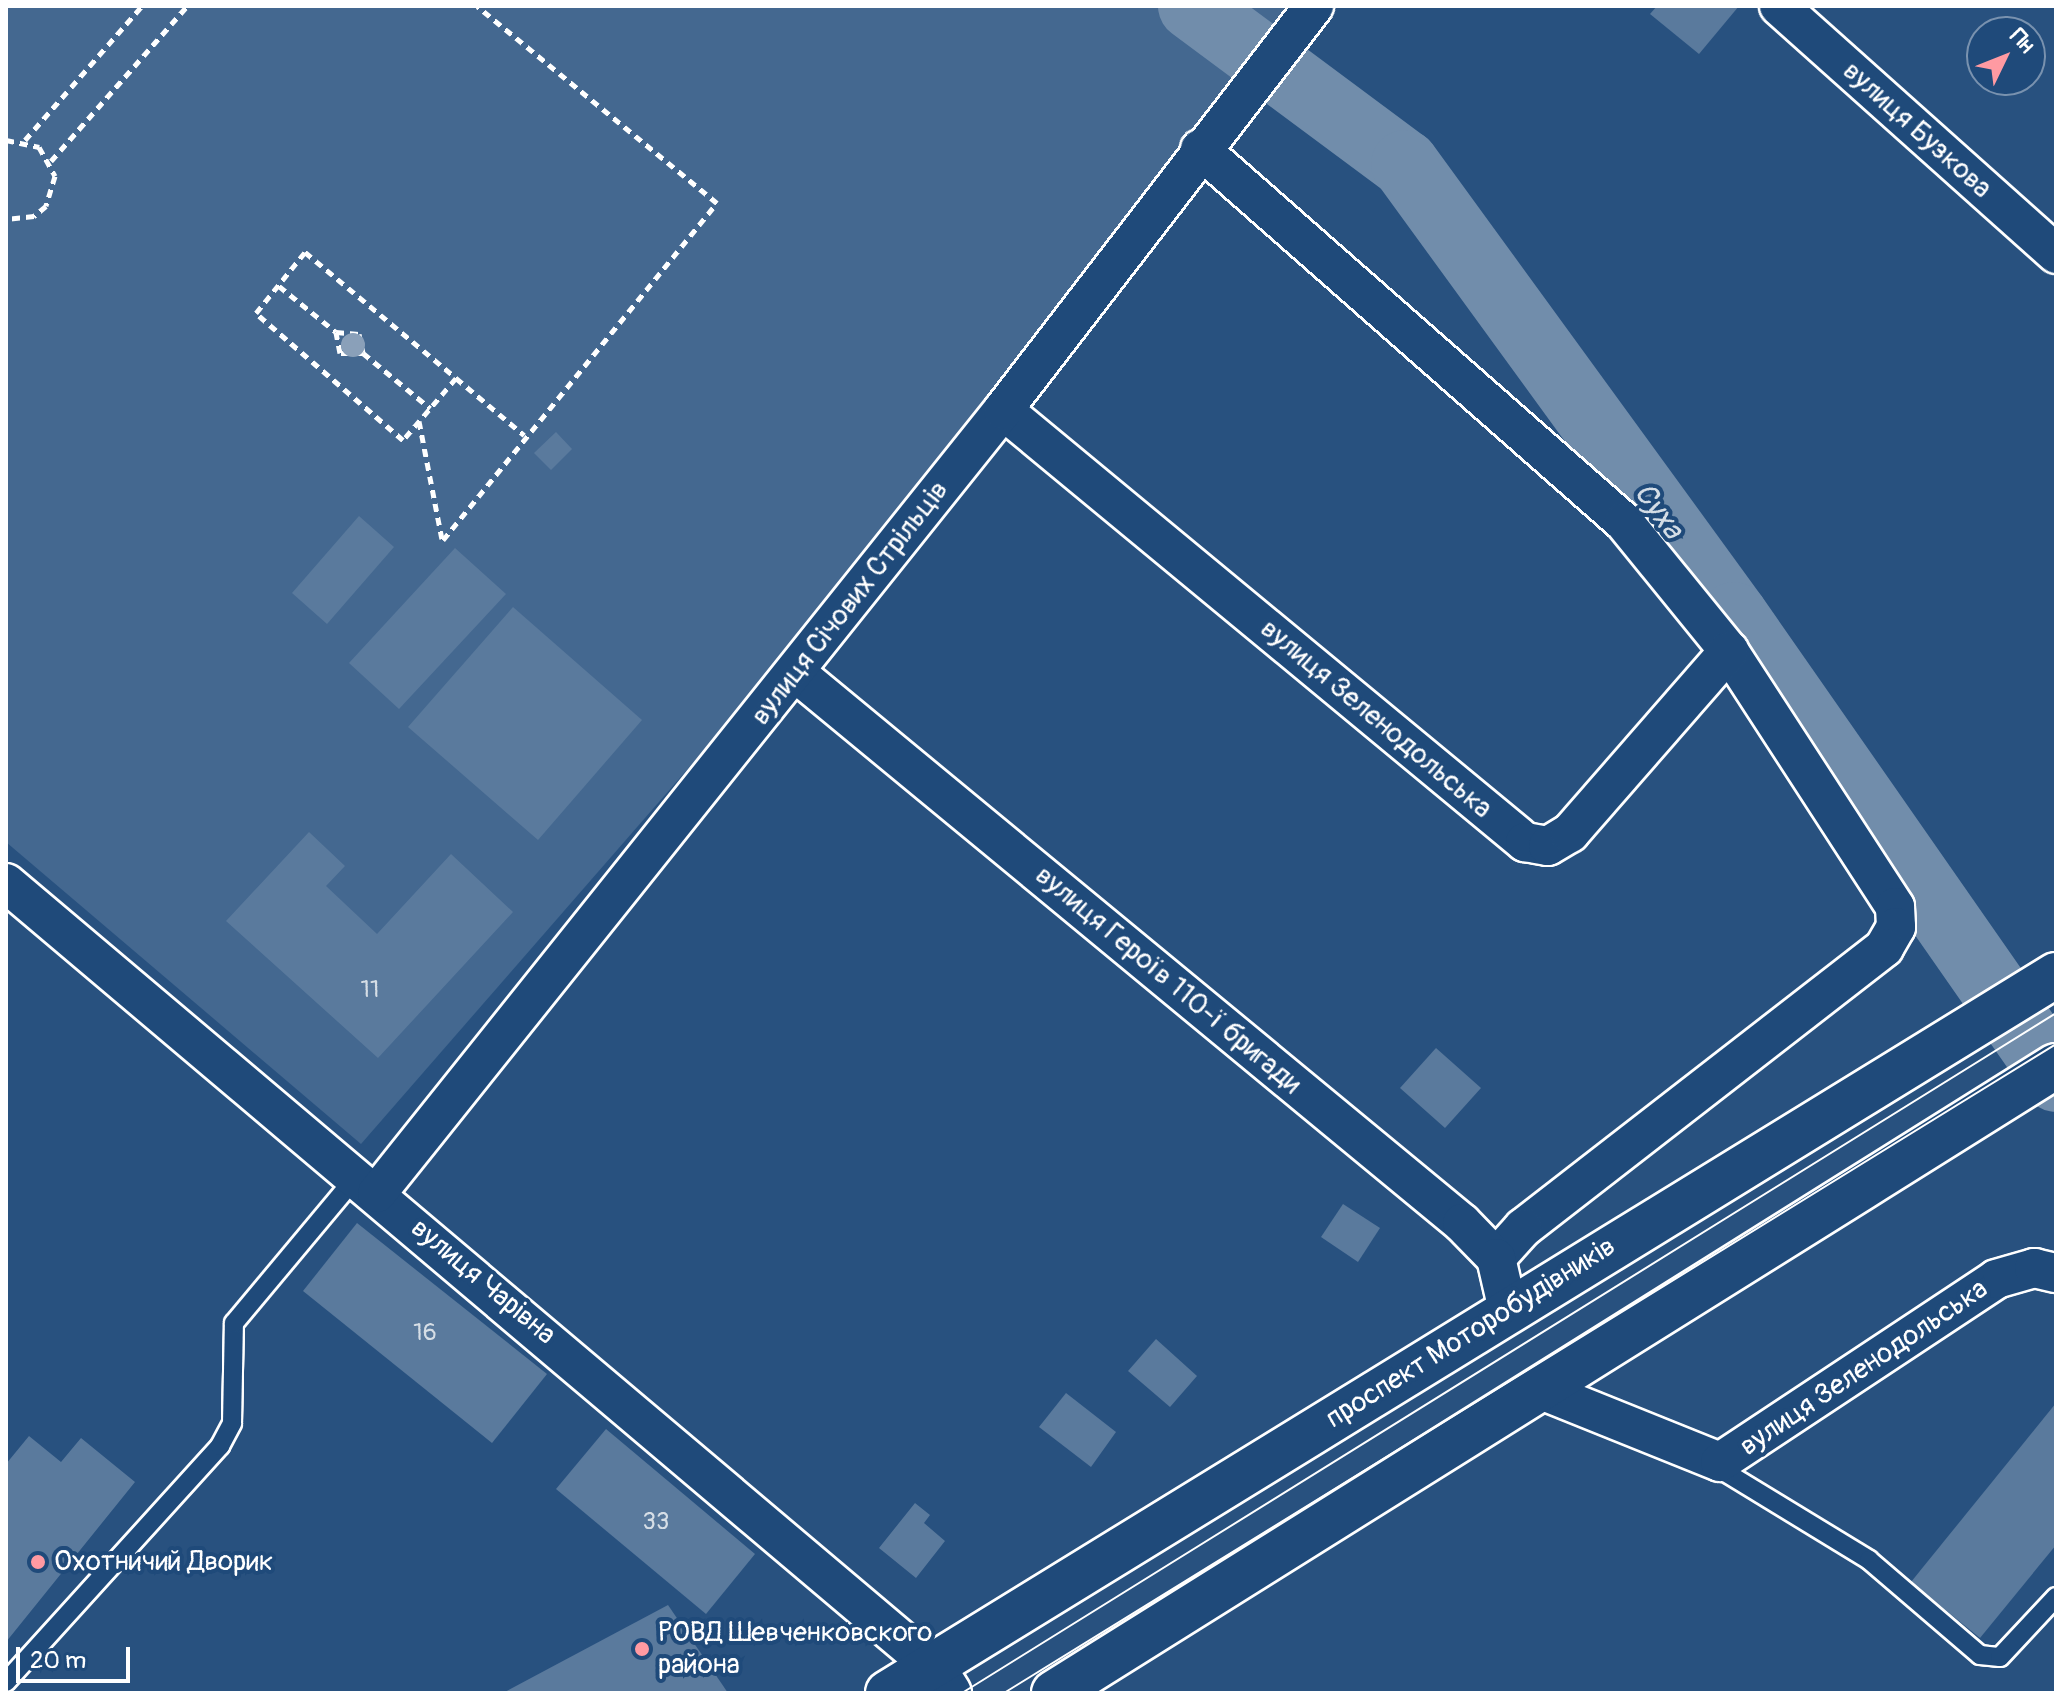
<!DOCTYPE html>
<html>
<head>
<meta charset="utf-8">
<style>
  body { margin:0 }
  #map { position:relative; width:2062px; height:1699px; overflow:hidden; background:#28517f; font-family:Pangolin,sans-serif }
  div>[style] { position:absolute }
  .green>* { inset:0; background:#446890 }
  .river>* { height:68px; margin:-34px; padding:0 34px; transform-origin:34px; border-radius:34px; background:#718dab }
  .building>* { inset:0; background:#5a7a9d }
  .path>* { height:5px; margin-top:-2.5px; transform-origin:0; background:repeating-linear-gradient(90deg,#fff 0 8px,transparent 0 14px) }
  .roads { filter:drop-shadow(2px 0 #fff) drop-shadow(-2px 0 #fff) drop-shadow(0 2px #fff) drop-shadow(0 -2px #fff) }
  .service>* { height:18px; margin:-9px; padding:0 9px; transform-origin:9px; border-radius:9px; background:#1f4a7a }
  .minor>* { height:38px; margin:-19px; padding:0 19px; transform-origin:19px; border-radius:19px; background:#1f4a7a }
  .tertiary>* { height:44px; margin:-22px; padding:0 22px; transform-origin:22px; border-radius:22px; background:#1f4a7a }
  .secondary>* { height:44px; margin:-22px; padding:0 22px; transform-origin:22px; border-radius:22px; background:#1f4a7a }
  .tram>* { height:2px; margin:-1px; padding:0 1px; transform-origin:1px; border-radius:1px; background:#fff }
  .trees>* { width:24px; height:24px; margin:-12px; border-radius:50%; background:#8aa0b9 }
  .dots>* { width:22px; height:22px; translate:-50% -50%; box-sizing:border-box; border:4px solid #1f4a7a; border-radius:50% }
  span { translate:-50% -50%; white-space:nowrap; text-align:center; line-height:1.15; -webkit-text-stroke:8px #1f4a7a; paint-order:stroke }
  .number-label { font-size:24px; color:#d6dee6 }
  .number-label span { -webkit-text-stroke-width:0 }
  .street-label { font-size:28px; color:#fff }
  .poi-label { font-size:28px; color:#fff }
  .left { translate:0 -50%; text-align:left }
  .water-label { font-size:30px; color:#d4dde6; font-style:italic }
  .frame { position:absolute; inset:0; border:8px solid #fff; pointer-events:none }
  .north { position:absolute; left:1966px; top:16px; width:80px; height:80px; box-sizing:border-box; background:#1f4a7a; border:2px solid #7992af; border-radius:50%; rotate:47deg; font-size:22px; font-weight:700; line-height:32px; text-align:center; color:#fff }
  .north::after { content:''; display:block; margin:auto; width:28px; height:36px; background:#ff9aa2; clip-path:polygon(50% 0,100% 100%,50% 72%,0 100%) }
  .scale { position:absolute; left:16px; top:1647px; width:114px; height:36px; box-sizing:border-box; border:4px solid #fff; border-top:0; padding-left:10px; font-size:24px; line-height:28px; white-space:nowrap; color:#fff; -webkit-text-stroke:6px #1f4a7a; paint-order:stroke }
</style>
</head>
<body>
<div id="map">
  <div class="green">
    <div style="clip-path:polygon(6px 6px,1293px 6px,780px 663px,361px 1144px,6px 842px)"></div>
  </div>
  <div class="river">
    <div style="left:1192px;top:6px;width:265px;rotate:36.6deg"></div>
    <div style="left:1405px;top:164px;width:559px;rotate:53.95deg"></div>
    <div style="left:1734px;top:616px;width:563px;rotate:55.12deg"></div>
  </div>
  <div class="building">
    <div style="clip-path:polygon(1657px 6px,1739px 6px,1699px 54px,1650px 14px)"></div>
    <div style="clip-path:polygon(556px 432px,572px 449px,551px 470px,534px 453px)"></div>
    <div style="clip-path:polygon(359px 516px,394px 547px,327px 624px,292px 593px)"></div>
    <div style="clip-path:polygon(455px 548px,506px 594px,399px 709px,349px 663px)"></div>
    <div style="clip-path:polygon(513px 607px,642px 720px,538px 840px,408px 727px)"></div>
    <div style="clip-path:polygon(309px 832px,345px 866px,326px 886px,377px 934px,451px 854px,513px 912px,378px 1058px,226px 921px)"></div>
    <div style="clip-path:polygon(1436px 1048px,1481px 1088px,1445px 1128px,1400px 1088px)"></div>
    <div style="clip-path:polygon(1343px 1204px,1380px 1228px,1358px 1262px,1321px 1237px)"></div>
    <div style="clip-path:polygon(357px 1223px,547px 1374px,492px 1443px,303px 1291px)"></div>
    <div style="clip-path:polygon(1156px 1339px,1197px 1376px,1170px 1407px,1128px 1371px)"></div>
    <div style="clip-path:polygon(1066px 1393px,1116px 1432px,1091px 1467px,1039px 1427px)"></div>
    <div style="clip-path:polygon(2056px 1403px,2056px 1545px,1980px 1638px,1911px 1582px)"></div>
    <div style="clip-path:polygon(606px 1429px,755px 1554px,706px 1614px,556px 1489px)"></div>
    <div style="clip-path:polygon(29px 1436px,61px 1462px,81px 1438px,135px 1482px,6px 1642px,6px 1464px)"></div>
    <div style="clip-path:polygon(915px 1503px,930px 1515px,924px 1523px,945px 1541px,916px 1578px,879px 1548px)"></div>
    <div style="clip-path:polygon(668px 1605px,728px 1693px,503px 1693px)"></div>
  </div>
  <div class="path">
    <div style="left:6px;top:140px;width:34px;rotate:12deg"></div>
    <div style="left:39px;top:147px;width:33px;rotate:61deg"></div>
    <div style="left:55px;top:176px;width:31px;rotate:107deg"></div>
    <div style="left:46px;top:206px;width:16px;rotate:140deg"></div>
    <div style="left:34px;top:216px;width:28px;rotate:174deg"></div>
    <div style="left:25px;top:140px;width:178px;rotate:-48.9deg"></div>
    <div style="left:51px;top:161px;width:206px;rotate:-48.7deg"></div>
    <div style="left:305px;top:252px;width:197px;rotate:39.8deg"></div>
    <div style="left:456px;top:378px;width:82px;rotate:130.5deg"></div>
    <div style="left:403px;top:440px;width:194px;rotate:-139.2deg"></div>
    <div style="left:256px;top:313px;width:78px;rotate:-51.2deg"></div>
    <div style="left:279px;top:286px;width:73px;rotate:38.9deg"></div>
    <div style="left:363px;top:353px;width:23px;rotate:180deg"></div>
    <div style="left:340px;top:353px;width:21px;rotate:-101deg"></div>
    <div style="left:336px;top:332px;width:23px;rotate:5deg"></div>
    <div style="left:359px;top:334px;width:19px;rotate:78deg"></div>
    <div style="left:363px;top:353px;width:87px;rotate:39.4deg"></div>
    <div style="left:456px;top:378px;width:89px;rotate:40deg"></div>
    <div style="left:419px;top:421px;width:120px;rotate:79deg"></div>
    <div style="left:443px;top:540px;width:434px;rotate:-50.9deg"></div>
    <div style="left:717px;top:203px;width:310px;rotate:-140.6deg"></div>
  </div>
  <div class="roads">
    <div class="service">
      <div style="left:1712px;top:1464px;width:184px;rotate:31.4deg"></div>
      <div style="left:1869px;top:1560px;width:146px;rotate:40.6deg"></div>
      <div style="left:1980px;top:1655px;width:20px;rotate:6deg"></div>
      <div style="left:2000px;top:1657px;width:82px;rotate:-47deg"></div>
      <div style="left:6px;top:1682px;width:319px;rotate:-47.8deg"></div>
      <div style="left:220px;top:1446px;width:26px;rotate:-62deg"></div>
      <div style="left:232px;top:1423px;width:100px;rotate:-88.9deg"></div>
      <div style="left:234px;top:1323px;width:190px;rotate:-50.1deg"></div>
    </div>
    <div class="minor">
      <div style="left:1779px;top:6px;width:372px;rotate:41.8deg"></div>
      <div style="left:1200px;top:149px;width:565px;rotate:41.34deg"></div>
      <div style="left:1624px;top:522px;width:166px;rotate:50.9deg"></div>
      <div style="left:1729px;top:651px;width:305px;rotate:57deg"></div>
      <div style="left:1895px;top:907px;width:20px;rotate:87deg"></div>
      <div style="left:1896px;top:927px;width:24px;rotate:120deg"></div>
      <div style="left:1884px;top:948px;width:457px;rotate:142.2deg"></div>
      <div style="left:1523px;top:1228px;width:40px;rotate:132deg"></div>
      <div style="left:1003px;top:410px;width:678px;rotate:39.61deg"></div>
      <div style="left:1525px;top:842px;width:23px;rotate:10deg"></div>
      <div style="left:1548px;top:846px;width:26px;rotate:-31deg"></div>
      <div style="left:1570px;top:833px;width:242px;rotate:-48.9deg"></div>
      <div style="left:795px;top:672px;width:865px;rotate:39.56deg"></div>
      <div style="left:1462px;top:1223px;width:49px;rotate:45.8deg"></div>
      <div style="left:1496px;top:1258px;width:53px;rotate:77deg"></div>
      <div style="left:6px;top:883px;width:1213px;rotate:40.22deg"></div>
      <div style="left:377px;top:1193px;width:1002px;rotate:-51.36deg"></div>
      <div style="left:1003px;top:410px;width:510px;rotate:-52.41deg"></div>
      <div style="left:1541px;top:1390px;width:193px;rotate:21.9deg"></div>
      <div style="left:1720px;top:1462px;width:331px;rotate:-33.5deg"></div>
      <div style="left:1996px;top:1279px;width:40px;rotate:-16deg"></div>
      <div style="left:2034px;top:1268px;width:23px;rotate:13deg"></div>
    </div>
    <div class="tertiary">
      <div style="left:932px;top:1666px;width:32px;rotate:58deg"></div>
    </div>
    <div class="secondary">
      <div style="left:888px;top:1693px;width:1371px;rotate:-31.58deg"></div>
      <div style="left:1054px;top:1693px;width:1182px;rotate:-32.04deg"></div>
    </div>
  </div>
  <div class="tram">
    <div style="left:962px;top:1693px;width:1288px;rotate:-31.86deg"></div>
    <div style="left:1004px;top:1693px;width:1236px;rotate:-31.67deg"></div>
  </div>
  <div class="trees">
    <div style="left:353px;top:345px"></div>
  </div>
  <div class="dots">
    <div style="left:38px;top:1562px;background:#ff9aa2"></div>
    <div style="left:642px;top:1649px;background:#ff9aa2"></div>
  </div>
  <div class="number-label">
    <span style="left:370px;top:990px">11</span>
    <span style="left:425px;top:1333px">16</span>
    <span style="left:656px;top:1522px">33</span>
  </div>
  <div class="street-label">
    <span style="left:1917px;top:130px;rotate:42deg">вулиця Бузкова</span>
    <span style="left:850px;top:603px;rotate:-52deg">вулиця Січових Стрільців</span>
    <span style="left:1376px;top:719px;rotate:40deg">вулиця Зеленодольська</span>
    <span style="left:1168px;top:980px;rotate:40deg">вулиця Героїв 110-ї бригади</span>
    <span style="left:483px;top:1282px;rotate:40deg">вулиця Чарівна</span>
    <span style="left:1471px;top:1333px;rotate:-32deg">проспект Моторобудівників</span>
    <span style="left:1864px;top:1368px;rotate:-34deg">вулиця Зеленодольська</span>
  </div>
  <div class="poi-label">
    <span class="left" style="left:54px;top:1562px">Охотничий Дворик</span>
    <span class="left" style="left:658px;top:1649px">РОВД Шевченковского<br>района</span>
  </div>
  <div class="water-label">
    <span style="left:1658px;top:511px;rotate:54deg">Суха</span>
  </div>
  <div class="frame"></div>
  <div class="north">Пн</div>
  <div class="scale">20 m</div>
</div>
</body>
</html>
